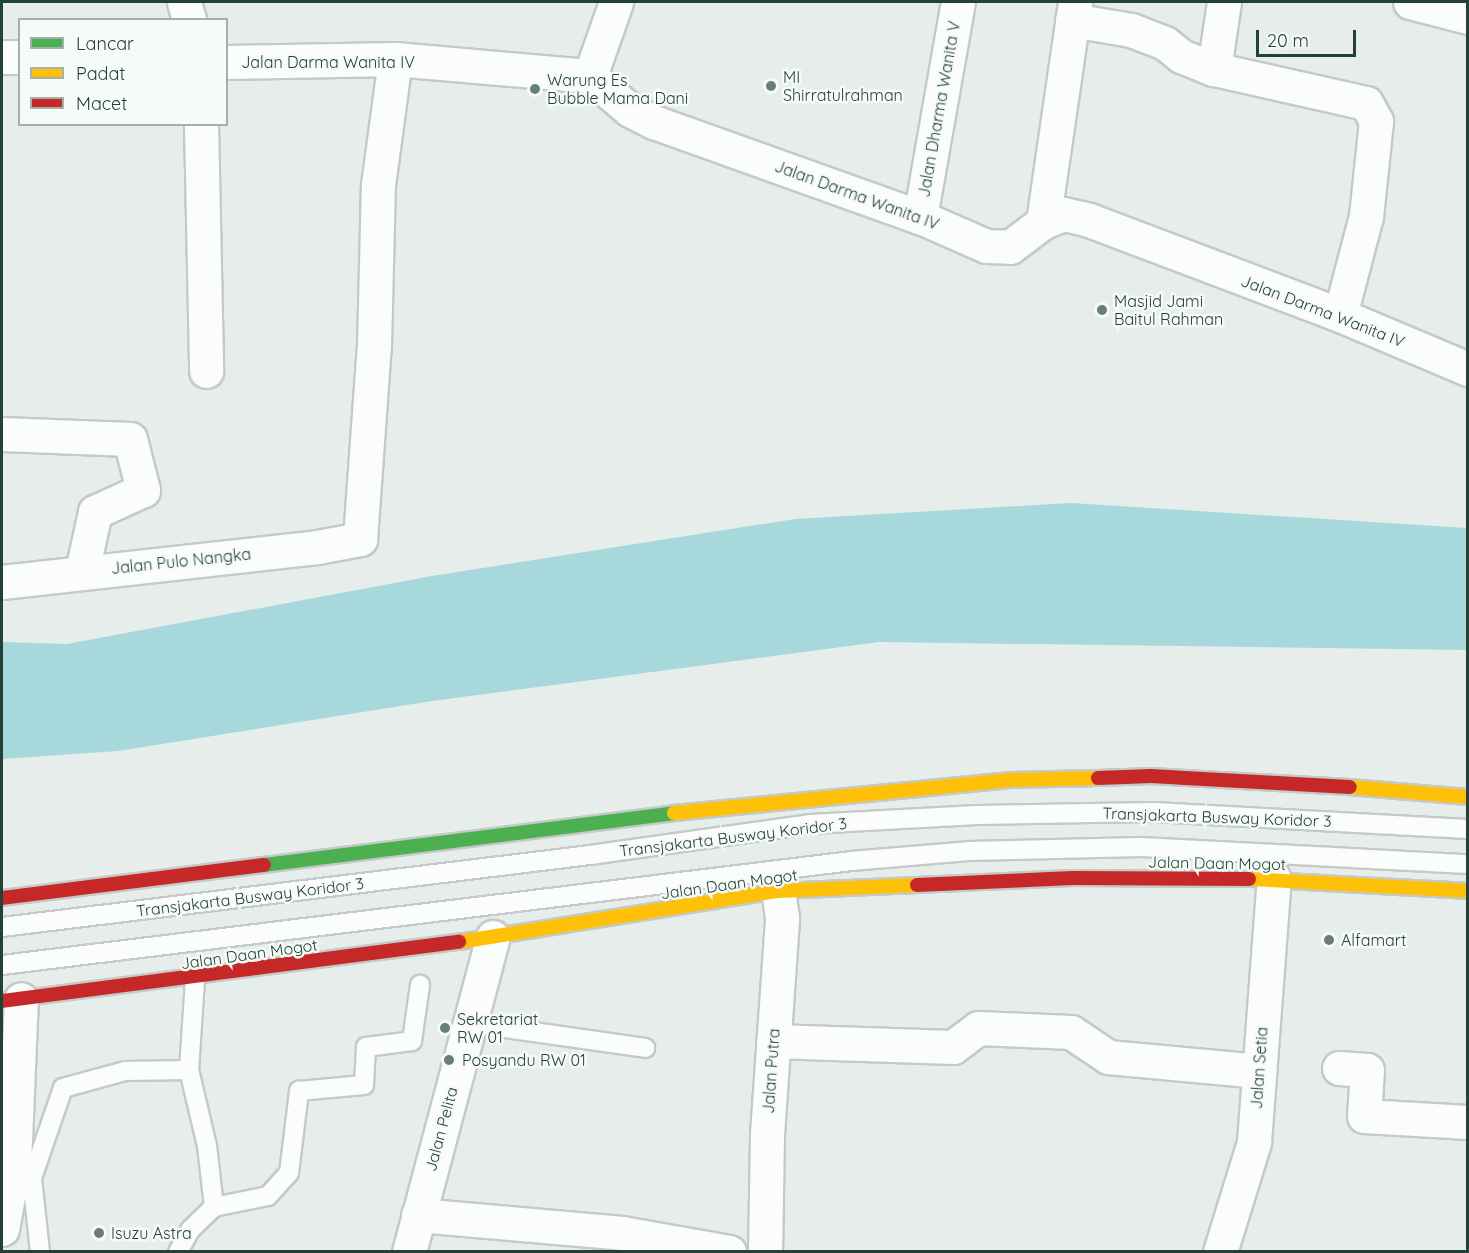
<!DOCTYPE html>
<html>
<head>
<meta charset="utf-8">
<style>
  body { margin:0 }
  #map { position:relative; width:1469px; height:1253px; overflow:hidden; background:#e7edea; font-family:Quicksand,sans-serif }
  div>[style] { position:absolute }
  .water>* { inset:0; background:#a7d8db }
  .roads { filter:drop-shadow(2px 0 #c4cac7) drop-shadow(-2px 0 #c4cac7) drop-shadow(0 2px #c4cac7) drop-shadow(0 -2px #c4cac7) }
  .lane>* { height:18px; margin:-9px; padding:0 9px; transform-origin:9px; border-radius:9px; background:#fbfcfc }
  .street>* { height:33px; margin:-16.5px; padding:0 16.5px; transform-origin:16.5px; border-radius:16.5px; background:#fbfcfc }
  .fast>* { height:14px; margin:-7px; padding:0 7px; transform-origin:7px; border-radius:7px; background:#4caf50 }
  .slow>* { height:14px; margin:-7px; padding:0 7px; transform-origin:7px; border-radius:7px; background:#ffc107 }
  .jam>* { height:14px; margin:-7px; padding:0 7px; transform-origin:7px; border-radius:7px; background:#c62828 }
  .dots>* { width:16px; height:16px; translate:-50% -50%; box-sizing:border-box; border:3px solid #f6fbf8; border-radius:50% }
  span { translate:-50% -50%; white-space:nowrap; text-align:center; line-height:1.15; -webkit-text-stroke:5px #f6fbf8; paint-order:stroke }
  .street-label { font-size:16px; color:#234237 }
  .poi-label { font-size:16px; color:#234237 }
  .left { translate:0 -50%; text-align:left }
  .frame { position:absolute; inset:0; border:3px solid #234237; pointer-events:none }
  .legend { position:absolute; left:18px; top:18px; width:210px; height:108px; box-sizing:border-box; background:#f6fbf8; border:2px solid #a2b1ab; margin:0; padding:8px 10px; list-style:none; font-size:18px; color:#234237 }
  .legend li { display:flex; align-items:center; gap:12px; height:30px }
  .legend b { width:30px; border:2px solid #a2b1ab }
  .scale { position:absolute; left:1256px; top:30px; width:100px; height:27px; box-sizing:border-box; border:3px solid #234237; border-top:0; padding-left:8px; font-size:18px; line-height:21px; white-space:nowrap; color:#234237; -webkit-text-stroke:4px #f6fbf8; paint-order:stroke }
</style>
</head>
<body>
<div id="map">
  <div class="water">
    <div style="clip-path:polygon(1071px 503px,1467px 528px,1467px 650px,879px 642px,432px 701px,118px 751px,2px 759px,2px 642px,67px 644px,432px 576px,795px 519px)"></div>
  </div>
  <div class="roads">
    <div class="lane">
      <div style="left:2px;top:927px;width:592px;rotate:-6.98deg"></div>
      <div style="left:590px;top:855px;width:222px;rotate:-8deg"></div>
      <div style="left:810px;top:824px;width:167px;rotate:-3.1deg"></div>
      <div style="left:977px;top:815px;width:177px;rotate:-1deg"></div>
      <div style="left:1154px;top:812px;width:314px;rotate:3.1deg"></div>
      <div style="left:2px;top:965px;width:855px;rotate:-6.98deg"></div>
      <div style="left:851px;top:861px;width:118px;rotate:-4.8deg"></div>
      <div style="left:969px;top:851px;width:172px;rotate:-1.3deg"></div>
      <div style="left:1141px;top:847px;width:327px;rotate:3deg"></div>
      <div style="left:470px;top:1023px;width:177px;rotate:8.1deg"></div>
      <div style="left:214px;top:1207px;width:55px;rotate:-11.5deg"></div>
      <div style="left:268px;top:1196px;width:31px;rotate:-48deg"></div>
      <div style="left:289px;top:1173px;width:83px;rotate:-83deg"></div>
      <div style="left:299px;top:1091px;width:65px;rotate:-5.3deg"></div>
      <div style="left:364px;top:1085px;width:38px;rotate:-87deg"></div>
      <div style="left:366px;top:1047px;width:46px;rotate:-7.4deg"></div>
      <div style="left:412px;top:1041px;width:57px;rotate:-81.9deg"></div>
      <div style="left:40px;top:1252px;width:74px;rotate:-96.2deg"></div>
      <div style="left:32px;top:1178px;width:95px;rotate:-71deg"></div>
      <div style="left:63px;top:1088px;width:64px;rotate:-15.3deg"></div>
      <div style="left:125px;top:1071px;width:64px;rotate:-0.9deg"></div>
      <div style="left:178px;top:1252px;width:25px;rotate:-61deg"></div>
      <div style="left:190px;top:1230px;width:33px;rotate:-44deg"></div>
      <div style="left:214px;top:1207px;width:61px;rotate:-96.5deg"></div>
      <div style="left:207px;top:1146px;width:78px;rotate:-103.3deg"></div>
      <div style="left:189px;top:1070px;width:91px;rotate:-86.2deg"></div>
    </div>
    <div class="street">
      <div style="left:184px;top:2px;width:19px;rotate:74deg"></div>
      <div style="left:1224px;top:2px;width:68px;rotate:98.5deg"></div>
      <div style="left:1214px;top:69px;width:156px;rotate:12.6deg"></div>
      <div style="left:1366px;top:103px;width:21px;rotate:61deg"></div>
      <div style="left:1376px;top:121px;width:96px;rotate:96deg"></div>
      <div style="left:1366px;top:216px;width:102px;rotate:104.7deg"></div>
      <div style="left:1410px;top:2px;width:60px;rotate:14.5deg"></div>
      <div style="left:1072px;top:20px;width:60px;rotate:9.6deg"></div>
      <div style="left:1131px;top:30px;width:36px;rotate:21deg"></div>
      <div style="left:1165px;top:43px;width:21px;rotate:39deg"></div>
      <div style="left:1181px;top:56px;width:35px;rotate:22deg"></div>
      <div style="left:2px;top:57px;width:18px"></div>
      <div style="left:226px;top:62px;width:169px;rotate:-1deg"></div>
      <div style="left:395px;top:59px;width:196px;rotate:5deg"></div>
      <div style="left:590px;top:76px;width:52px;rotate:40.4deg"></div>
      <div style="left:630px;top:110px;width:27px;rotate:27deg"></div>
      <div style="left:654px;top:122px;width:282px;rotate:19.7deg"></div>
      <div style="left:920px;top:217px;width:72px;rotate:23.7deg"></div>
      <div style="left:986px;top:246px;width:24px;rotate:2deg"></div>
      <div style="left:1010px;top:247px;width:41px;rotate:-37.1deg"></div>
      <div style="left:1043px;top:222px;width:22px;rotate:-21deg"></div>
      <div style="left:1064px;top:214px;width:26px;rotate:13deg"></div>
      <div style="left:1089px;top:220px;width:268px;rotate:20.7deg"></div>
      <div style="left:1340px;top:315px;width:139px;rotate:22.9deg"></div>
      <div style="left:590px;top:76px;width:78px;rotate:-70.6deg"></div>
      <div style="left:201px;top:124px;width:247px;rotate:88.8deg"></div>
      <div style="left:920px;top:217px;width:218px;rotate:-80deg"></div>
      <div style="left:1043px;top:222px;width:222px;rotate:-81.7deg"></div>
      <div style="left:2px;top:434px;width:128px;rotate:2.2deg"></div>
      <div style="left:130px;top:439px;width:53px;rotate:75.7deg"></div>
      <div style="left:143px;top:490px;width:53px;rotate:155.4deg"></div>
      <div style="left:95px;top:512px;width:60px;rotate:102.4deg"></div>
      <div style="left:2px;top:582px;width:317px;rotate:-6.3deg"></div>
      <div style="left:317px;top:547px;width:44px;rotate:-10.5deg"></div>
      <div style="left:360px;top:539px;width:194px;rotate:-85.9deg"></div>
      <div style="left:374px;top:346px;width:161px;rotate:-88.6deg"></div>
      <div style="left:378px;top:185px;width:127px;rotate:-82.3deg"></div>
      <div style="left:773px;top:1041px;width:180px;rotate:1.9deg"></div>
      <div style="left:953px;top:1047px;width:31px;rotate:-37deg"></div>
      <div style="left:978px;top:1028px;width:93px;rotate:2.5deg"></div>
      <div style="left:1071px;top:1032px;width:45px;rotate:34deg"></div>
      <div style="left:1108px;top:1057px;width:152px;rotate:5.3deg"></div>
      <div style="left:1339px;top:1068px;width:28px;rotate:4deg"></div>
      <div style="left:1367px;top:1070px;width:46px;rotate:93.7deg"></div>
      <div style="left:1364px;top:1116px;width:104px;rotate:3.3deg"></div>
      <div style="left:418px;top:1215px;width:205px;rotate:5deg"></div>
      <div style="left:622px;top:1233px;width:109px;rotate:10.1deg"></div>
      <div style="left:2px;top:1229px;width:66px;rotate:-79.5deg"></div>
      <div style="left:14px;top:1164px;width:165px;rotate:-87.6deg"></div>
      <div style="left:409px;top:1252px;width:326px;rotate:-75.1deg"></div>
      <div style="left:765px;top:1252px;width:118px;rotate:-89deg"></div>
      <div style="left:767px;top:1134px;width:217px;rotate:-86deg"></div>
      <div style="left:782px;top:918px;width:27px;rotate:-98deg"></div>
      <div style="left:1220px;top:1252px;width:115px;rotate:-72.8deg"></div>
      <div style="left:1254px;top:1142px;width:264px;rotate:-85.7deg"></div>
    </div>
    <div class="fast">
      <div style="left:264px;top:865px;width:413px;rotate:-7.2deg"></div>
    </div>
    <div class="slow">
      <div style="left:1350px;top:787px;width:118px;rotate:4.8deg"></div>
      <div style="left:674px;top:813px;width:338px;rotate:-5.6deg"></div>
      <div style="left:1010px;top:780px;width:88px;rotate:-1.3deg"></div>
      <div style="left:1249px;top:879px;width:219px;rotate:3.1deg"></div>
      <div style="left:459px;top:942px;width:323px;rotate:-9.1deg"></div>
      <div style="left:778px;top:891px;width:139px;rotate:-2.5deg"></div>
    </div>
    <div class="jam">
      <div style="left:1098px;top:778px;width:53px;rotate:-2.2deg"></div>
      <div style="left:1151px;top:776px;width:199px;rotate:3.2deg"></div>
      <div style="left:917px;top:885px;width:156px;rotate:-2.6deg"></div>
      <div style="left:1073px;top:878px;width:176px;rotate:0.3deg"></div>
      <div style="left:2px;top:898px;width:264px;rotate:-7.2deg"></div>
      <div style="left:2px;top:1001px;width:461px;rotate:-7.4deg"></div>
    </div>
  </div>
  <div class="dots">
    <div style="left:771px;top:86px;background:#687e76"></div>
    <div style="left:535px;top:89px;background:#687e76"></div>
    <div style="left:1102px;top:310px;background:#687e76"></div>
    <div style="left:1329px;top:940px;background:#687e76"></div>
    <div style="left:445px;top:1028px;background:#687e76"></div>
    <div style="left:449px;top:1060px;background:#687e76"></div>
    <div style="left:99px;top:1233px;background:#687e76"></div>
  </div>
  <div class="street-label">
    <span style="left:328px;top:62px">Jalan Darma Wanita IV</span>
    <span style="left:939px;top:109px;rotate:-80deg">Jalan Dharma Wanita V</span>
    <span style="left:857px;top:195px;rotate:20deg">Jalan Darma Wanita IV</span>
    <span style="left:1323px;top:311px;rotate:21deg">Jalan Darma Wanita IV</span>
    <span style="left:181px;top:561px;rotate:-6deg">Jalan Pulo Nangka</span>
    <span style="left:1217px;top:817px;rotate:2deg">Transjakarta Busway Koridor 3</span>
    <span style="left:733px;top:837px;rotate:-7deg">Transjakarta Busway Koridor 3</span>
    <span style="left:1217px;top:863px;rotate:1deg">Jalan Daan Mogot</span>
    <span style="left:729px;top:884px;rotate:-8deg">Jalan Daan Mogot</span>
    <span style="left:250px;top:897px;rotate:-7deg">Transjakarta Busway Koridor 3</span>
    <span style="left:249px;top:954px;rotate:-8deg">Jalan Daan Mogot</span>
    <span style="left:1259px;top:1068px;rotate:-86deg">Jalan Setia</span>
    <span style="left:771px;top:1071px;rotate:-86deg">Jalan Putra</span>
    <span style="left:441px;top:1129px;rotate:-75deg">Jalan Pelita</span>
  </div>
  <div class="poi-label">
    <span class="left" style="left:783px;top:86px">MI<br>Shirratulrahman</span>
    <span class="left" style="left:547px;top:89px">Warung Es<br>Bubble Mama Dani</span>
    <span class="left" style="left:1114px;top:310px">Masjid Jami<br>Baitul Rahman</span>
    <span class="left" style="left:1341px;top:940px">Alfamart</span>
    <span class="left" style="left:457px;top:1028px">Sekretariat<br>RW 01</span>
    <span class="left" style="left:462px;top:1060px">Posyandu RW 01</span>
    <span class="left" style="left:111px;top:1233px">Isuzu Astra</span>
  </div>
  <div class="frame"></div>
  <ul class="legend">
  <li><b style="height:8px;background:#4caf50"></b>Lancar</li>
  <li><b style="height:8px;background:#ffc107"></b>Padat</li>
  <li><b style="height:8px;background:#c62828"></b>Macet</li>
  </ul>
  <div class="scale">20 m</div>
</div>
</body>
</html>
